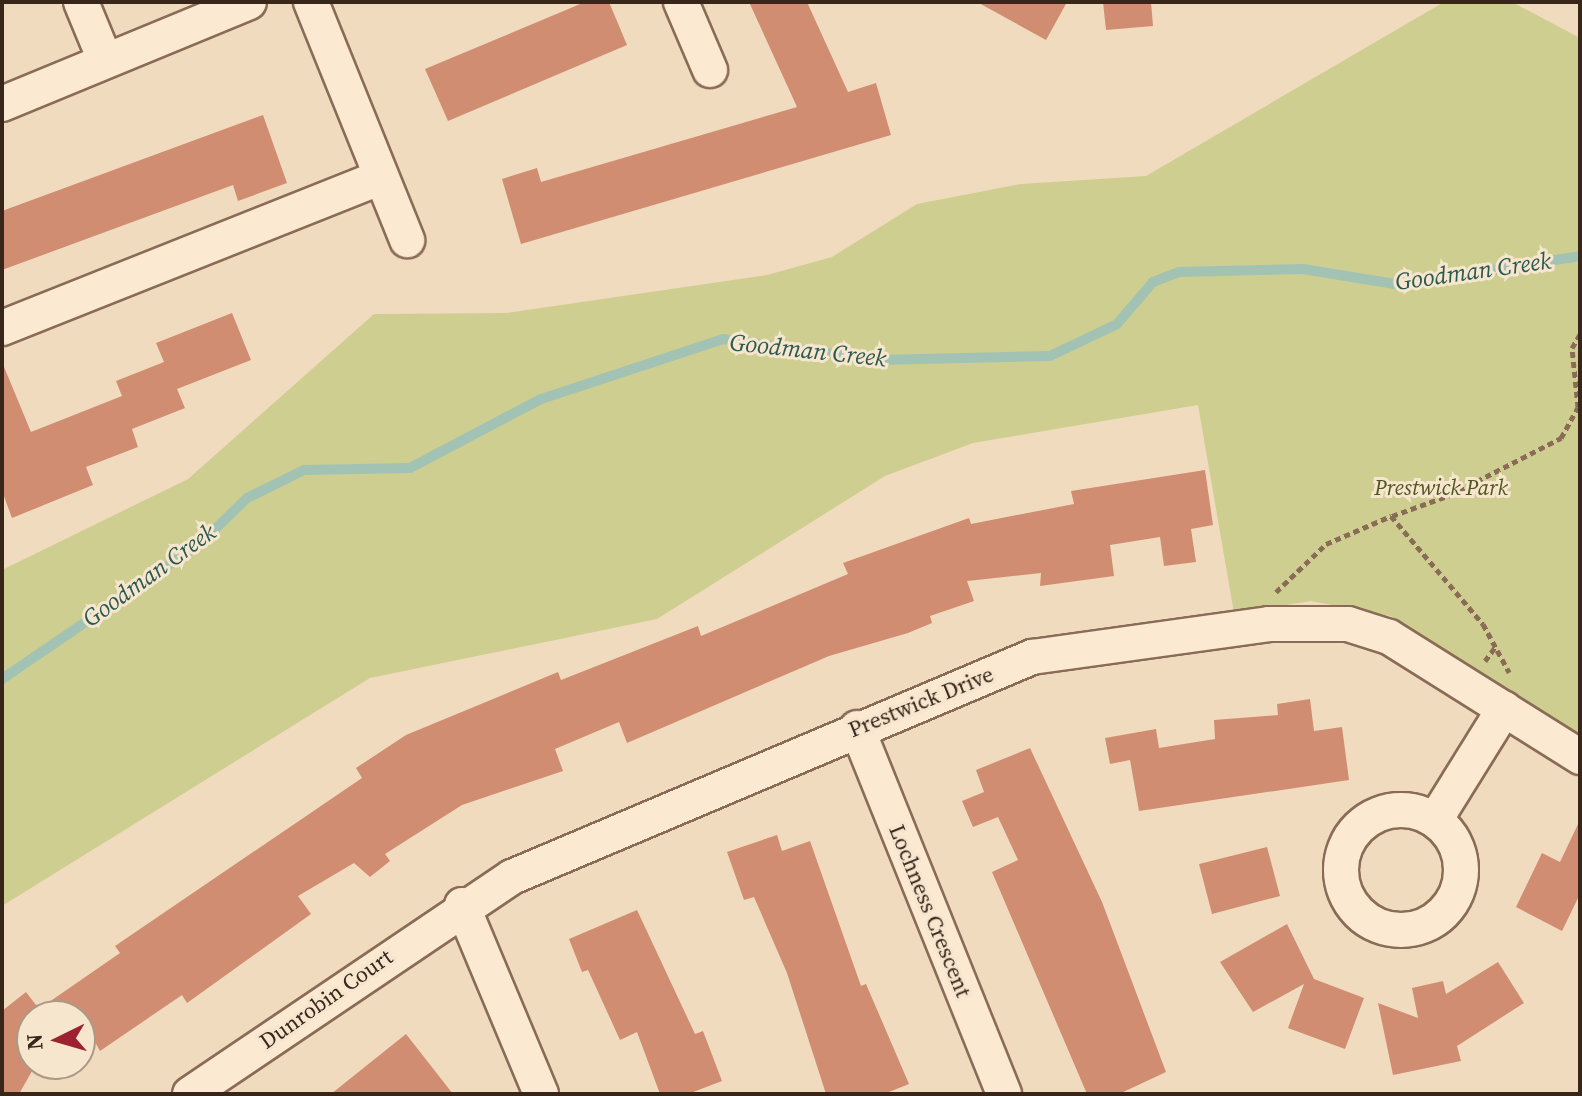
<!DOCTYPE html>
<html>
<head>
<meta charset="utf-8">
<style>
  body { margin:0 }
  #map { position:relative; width:1582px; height:1096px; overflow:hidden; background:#f0dbbe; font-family:"Source Serif 4",serif }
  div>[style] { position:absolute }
  .green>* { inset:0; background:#cfce91 }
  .stream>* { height:10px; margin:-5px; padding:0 5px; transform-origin:5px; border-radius:5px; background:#a2c2b4 }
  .building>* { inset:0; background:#d18d71 }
  .path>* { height:5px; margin-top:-2.5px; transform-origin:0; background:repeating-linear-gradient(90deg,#8a6b56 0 6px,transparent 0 10px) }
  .roads { filter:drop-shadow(2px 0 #8a6b56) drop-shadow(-2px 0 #8a6b56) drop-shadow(0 2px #8a6b56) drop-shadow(0 -2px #8a6b56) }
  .minor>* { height:34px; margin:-17px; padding:0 17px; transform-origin:17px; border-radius:17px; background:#fbe9d2 }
  .minor>.ring { margin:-17px; padding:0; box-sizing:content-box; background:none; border:34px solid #fbe9d2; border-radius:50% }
  span { translate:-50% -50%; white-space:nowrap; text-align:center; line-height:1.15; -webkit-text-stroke:6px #f7e6ce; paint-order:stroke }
  .park-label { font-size:22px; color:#4f5621; font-style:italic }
  .street-label { font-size:22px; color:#38261b }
  .water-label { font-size:24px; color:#295950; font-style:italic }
  .frame { position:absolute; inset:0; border:4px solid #38261b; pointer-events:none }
  .north { position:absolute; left:16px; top:1000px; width:80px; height:80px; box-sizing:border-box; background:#f7e6ce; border:2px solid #ab9986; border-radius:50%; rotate:265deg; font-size:22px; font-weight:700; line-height:32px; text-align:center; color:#38261b }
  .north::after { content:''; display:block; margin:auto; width:28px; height:36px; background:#9c2233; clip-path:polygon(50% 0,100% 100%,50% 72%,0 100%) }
</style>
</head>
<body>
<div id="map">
  <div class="green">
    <div style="clip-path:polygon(1444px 2px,1512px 2px,1580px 38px,1580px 734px,1391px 616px,1311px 601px,1234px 613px,1198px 405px,973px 443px,885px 476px,657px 619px,370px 678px,2px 906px,2px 570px,188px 479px,374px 314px,507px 313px,767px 275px,832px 257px,917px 204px,1021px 184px,1146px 176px)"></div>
  </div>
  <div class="stream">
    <div style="left:2px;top:679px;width:241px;rotate:-34.3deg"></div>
    <div style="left:201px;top:543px;width:64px;rotate:-44.4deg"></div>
    <div style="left:247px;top:498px;width:64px;rotate:-26.2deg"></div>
    <div style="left:304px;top:470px;width:106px;rotate:-1.1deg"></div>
    <div style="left:410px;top:468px;width:148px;rotate:-27.8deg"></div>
    <div style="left:541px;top:399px;width:192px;rotate:-18.2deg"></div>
    <div style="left:723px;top:339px;width:155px;rotate:7.8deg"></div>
    <div style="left:877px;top:360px;width:173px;rotate:-1.3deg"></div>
    <div style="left:1050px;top:356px;width:74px;rotate:-25.5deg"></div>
    <div style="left:1117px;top:324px;width:55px;rotate:-49.4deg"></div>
    <div style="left:1153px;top:282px;width:28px;rotate:-21deg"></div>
    <div style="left:1179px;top:272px;width:124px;rotate:-1.4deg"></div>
    <div style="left:1303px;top:269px;width:99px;rotate:9.3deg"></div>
    <div style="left:1401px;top:285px;width:181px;rotate:-9.2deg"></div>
  </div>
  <div class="building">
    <div style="clip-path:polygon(585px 2px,609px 2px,627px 45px,448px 121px,425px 69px)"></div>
    <div style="clip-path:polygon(749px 2px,807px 2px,848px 92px,876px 83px,891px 135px,521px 244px,502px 179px,537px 168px,541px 182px,797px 107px)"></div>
    <div style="clip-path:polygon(977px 2px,1067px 2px,1046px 40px)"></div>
    <div style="clip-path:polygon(1103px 2px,1151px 2px,1153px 26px,1106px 30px)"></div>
    <div style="clip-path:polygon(263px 115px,287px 183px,238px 201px,233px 185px,2px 270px,2px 211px)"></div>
    <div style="clip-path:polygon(232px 313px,251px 360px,177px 389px,185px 408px,132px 429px,138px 447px,86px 467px,93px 485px,12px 518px,2px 491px,2px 362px,31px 432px,122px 396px,116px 381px,164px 362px,156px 343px)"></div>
    <div style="clip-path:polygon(1205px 470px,1213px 525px,1191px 529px,1196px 562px,1164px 566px,1160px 537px,1110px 545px,1114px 576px,1040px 586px,1041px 573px,967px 581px,974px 601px,930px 616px,932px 623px,908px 633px,829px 656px,627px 743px,619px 722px,555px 749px,563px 771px,462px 805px,385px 854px,390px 861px,370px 877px,354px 863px,298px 896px,311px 914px,187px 1003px,182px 995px,100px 1051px,95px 1042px,80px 1054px,80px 1016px,32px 1016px,36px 1064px,19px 1094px,2px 1094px,2px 1011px,26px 992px,39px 1009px,120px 953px,115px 946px,362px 778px,356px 768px,406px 735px,558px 672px,561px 680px,698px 626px,701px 636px,848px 574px,843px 563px,969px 518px,971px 524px,1074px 504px,1071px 491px)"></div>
    <div style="clip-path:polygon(1310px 699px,1314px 731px,1342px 727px,1349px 780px,1139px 811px,1130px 760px,1110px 764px,1105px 738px,1156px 729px,1159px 748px,1215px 739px,1214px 720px,1278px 715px,1277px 704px)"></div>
    <div style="clip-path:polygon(1030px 748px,1102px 902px,1166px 1072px,1119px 1094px,1087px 1094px,992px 872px,1018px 860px,998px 817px,973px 827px,962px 801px,984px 792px,976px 770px)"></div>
    <div style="clip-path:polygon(1580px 820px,1580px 894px,1562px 931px,1516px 907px,1542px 853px,1560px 862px)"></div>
    <div style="clip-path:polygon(777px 835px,782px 851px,810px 841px,861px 986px,866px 984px,909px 1084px,884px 1094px,826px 1094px,787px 973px,754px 897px,744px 900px,727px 852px)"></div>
    <div style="clip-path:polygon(1267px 847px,1280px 896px,1212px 914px,1199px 864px)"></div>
    <div style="clip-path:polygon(637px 910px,695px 1034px,703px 1031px,722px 1081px,688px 1094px,660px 1094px,637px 1032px,620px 1040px,588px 970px,582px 972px,569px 939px)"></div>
    <div style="clip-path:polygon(1287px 924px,1314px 979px,1364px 998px,1345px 1049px,1288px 1028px,1304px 984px,1253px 1012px,1220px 962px)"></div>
    <div style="clip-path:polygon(1498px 962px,1524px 1003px,1457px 1046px,1461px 1061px,1393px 1075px,1378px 1003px,1418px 1018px,1412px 988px,1443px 981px,1446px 994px)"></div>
    <div style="clip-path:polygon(406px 1034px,453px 1094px,331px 1094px)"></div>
    <div style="clip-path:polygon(45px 1064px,67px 1064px,54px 1075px)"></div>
  </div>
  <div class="path">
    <div style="left:1392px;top:516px;width:62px;rotate:-19.9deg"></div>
    <div style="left:1450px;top:495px;width:125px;rotate:-27.2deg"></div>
    <div style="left:1561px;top:438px;width:35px;rotate:-61deg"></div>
    <div style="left:1578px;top:407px;width:59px;rotate:-95.8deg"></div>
    <div style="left:1572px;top:348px;width:16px;rotate:-60deg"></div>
    <div style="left:1276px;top:592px;width:69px;rotate:-43.8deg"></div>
    <div style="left:1326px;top:544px;width:71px;rotate:-23.3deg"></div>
    <div style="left:1391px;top:516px;width:142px;rotate:49.6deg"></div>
    <div style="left:1483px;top:624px;width:55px;rotate:61.6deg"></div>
    <div style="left:1485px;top:661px;width:19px;rotate:-54deg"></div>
  </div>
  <div class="roads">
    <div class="minor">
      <div style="left:81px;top:2px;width:63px;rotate:67.5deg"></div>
      <div style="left:311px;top:2px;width:257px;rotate:68deg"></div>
      <div style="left:681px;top:2px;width:74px;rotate:66.9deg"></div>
      <div style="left:2px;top:104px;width:267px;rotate:-22.4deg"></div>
      <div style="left:2px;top:328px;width:406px;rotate:-21.7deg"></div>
      <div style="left:857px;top:728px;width:394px;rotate:68.1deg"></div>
      <div class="ring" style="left:1341px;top:810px;width:86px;height:86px"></div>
      <div style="left:1435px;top:820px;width:131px;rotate:-58.1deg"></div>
      <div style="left:462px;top:905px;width:205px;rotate:67.3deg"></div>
      <div style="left:190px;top:1094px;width:388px;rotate:-34deg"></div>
      <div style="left:512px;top:877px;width:565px;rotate:-22.93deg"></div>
      <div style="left:1032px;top:657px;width:239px;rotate:-7.9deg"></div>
      <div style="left:1269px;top:624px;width:79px"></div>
      <div style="left:1348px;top:624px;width:43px;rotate:17.6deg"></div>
      <div style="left:1389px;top:637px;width:226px;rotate:32.1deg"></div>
    </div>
  </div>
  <div class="park-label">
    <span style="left:1441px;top:488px">Prestwick Park</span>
  </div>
  <div class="street-label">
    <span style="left:921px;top:702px;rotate:-22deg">Prestwick Drive</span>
    <span style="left:930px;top:911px;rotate:68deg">Lochness Crescent</span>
    <span style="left:326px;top:999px;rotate:-35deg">Dunrobin Court</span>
  </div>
  <div class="water-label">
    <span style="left:1473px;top:271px;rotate:-8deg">Goodman Creek</span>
    <span style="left:808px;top:350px;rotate:6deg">Goodman Creek</span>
    <span style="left:149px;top:575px;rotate:-36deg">Goodman Creek</span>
  </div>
  <div class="frame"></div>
  <div class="north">N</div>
</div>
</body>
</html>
